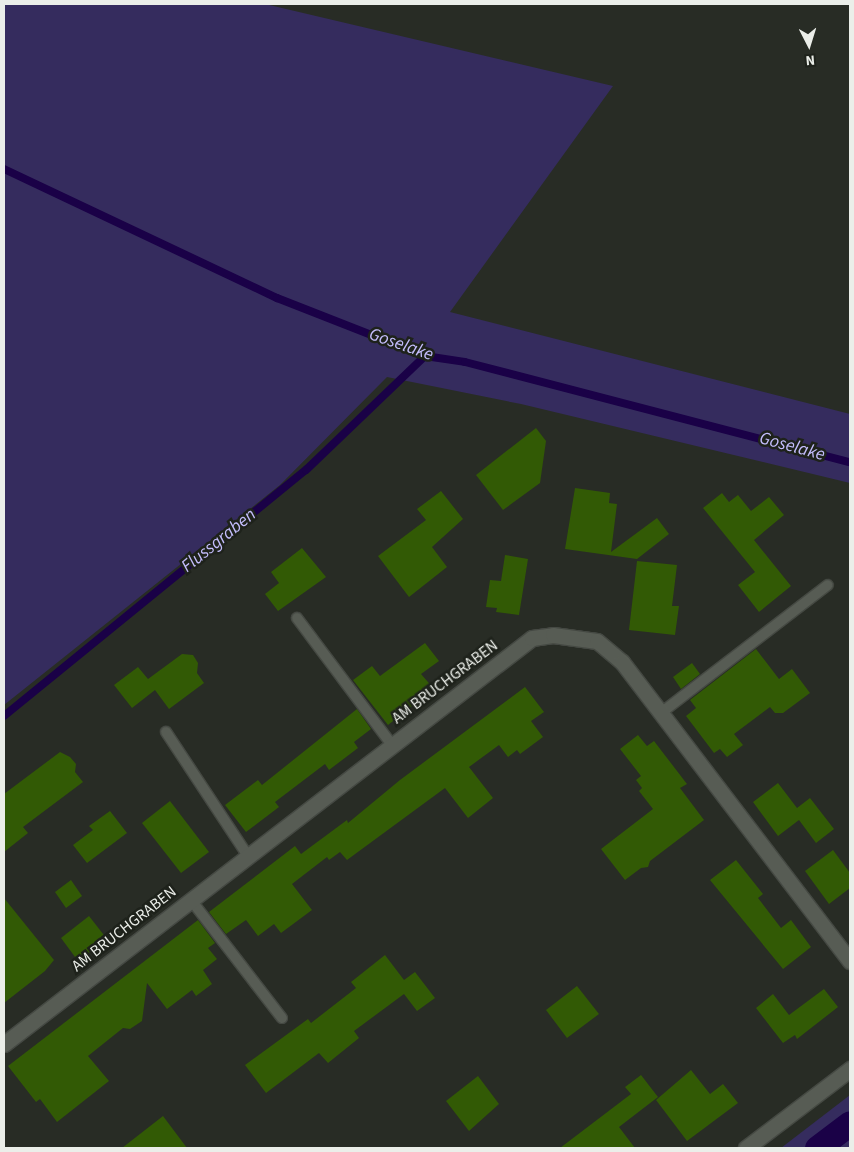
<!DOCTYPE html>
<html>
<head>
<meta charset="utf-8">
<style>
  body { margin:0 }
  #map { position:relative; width:854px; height:1152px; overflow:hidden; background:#282c25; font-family:"Source Sans 3",sans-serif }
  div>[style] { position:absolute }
  .green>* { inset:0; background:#352c5e }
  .stream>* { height:8px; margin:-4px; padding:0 4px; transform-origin:4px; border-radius:4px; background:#1a0147 }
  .canal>* { height:25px; margin:-12.5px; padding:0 12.5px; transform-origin:12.5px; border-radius:12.5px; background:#1a0147 }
  .building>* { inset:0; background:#325a05 }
  .roads { filter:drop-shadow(1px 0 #454943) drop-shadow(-1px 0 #454943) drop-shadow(0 1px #454943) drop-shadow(0 -1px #454943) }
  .service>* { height:10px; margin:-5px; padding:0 5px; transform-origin:5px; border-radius:5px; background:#575c54 }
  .minor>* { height:15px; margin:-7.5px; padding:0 7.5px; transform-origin:7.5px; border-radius:7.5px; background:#575c54 }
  span { translate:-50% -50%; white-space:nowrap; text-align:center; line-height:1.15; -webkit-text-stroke:5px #1e221b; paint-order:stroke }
  .street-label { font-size:16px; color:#ebeee9 }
  .water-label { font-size:18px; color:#c4bdfc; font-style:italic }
  .frame { position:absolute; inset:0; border:5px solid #ebeee9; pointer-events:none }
  .north { position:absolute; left:784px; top:20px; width:50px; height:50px; -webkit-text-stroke:4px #1e221b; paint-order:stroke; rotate:175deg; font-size:14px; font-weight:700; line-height:20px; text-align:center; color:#ebeee9 }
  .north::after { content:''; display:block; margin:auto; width:18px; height:22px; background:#ebeee9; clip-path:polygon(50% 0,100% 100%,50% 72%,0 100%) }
</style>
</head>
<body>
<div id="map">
  <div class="green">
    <div style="clip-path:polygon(4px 4px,265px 4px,613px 86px,450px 312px,850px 414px,850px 483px,521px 404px,387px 377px,280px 485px,4px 705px)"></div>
    <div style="clip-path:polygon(850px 1095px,850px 1148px,781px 1148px)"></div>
  </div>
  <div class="stream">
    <div style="left:4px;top:169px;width:302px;rotate:25.3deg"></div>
    <div style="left:277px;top:298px;width:159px;rotate:21.4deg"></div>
    <div style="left:425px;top:356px;width:40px;rotate:8.5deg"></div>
    <div style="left:465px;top:362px;width:398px;rotate:14.6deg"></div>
    <div style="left:4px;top:716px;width:390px;rotate:-39.2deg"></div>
    <div style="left:306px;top:470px;width:165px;rotate:-43.8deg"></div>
  </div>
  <div class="canal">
    <div style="left:817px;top:1148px;width:41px;rotate:-37.1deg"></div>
  </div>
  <div class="building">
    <div style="clip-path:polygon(536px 428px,546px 441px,540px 483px,503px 510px,476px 475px)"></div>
    <div style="clip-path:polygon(575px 488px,610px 493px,609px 503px,617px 504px,611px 552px,657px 518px,669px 534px,637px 559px,565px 549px)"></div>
    <div style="clip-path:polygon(441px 491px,463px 519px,432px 547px,447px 567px,409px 597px,378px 556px,426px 520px,417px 509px)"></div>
    <div style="clip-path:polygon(722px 493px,729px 502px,738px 495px,751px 511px,769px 497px,784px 515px,754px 540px,791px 586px,759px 612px,738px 585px,755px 572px,703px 508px)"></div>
    <div style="clip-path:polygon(302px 548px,326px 577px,278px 611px,265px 594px,279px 583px,271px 572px)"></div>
    <div style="clip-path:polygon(505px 555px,528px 559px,519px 615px,496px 612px,497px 608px,486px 607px,490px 580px,501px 581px)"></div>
    <div style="clip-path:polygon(637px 561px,677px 565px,672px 606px,679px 606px,675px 635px,629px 630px)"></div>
    <div style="clip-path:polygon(425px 643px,439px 661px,421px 674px,434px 689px,388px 725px,353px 680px,372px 666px,380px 676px)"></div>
    <div style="clip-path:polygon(756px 649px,779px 679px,792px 669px,810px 693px,783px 713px,775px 713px,770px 707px,734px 734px,743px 745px,727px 757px,720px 749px,714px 753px,686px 716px,696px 708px,690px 700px)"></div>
    <div style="clip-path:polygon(182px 654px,193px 655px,198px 663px,197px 673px,204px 683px,169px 709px,155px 690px,132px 708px,114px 685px,138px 667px,148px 679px)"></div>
    <div style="clip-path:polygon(692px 663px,700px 674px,681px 689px,673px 677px)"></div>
    <div style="clip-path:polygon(525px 687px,544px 712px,531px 721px,543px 737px,520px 754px,517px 750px,508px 757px,499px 745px,469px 767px,493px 798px,468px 818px,445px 788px,347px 860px,340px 852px,329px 860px,327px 857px,292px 884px,312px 910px,281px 933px,274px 924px,258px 936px,246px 920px,226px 934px,209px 912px,295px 846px,301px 854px,347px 820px,348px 823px,400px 780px)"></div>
    <div style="clip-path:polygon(357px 709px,371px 729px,354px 742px,358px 748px,329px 770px,325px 764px,275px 802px,279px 807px,246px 832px,225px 805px,258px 780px,262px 785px)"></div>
    <div style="clip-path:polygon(638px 735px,647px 746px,654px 741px,687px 784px,680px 788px,704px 820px,650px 861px,648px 867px,641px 868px,625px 880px,601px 849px,653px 809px,639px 791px,642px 788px,636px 780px,641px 776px,620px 749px)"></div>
    <div style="clip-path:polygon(60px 752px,70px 757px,76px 764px,75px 772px,83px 782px,23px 827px,28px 833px,4px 852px,4px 794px)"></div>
    <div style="clip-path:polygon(778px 783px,797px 808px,810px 798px,834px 829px,816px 843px,799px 820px,778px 836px,753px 802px)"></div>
    <div style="clip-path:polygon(170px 801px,209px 852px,181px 873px,142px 823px)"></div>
    <div style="clip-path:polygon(110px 811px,127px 833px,87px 863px,73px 845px,93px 830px,89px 826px)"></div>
    <div style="clip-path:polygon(833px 850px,850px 873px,850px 888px,829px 904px,805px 871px)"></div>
    <div style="clip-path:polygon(736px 860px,763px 894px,758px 898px,781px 928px,791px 920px,811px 947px,783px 969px,710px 880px)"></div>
    <div style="clip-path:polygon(71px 880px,82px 896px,66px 908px,55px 892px)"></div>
    <div style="clip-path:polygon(4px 898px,54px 960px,45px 971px,4px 1003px)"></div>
    <div style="clip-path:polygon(89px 916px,107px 939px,78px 961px,61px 938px)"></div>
    <div style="clip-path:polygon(198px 920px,215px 943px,208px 948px,217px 959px,203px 970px,212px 984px,196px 996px,192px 990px,167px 1009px,147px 983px,142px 1021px,130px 1029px,123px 1028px,88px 1056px,109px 1081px,57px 1122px,40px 1099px,36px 1102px,8px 1066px)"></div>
    <div style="clip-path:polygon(385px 955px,404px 980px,415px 972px,435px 998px,417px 1011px,404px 994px,354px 1031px,359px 1038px,328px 1063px,319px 1053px,266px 1093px,245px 1065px,308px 1019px,311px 1023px,356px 988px,351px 982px)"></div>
    <div style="clip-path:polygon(577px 986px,599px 1014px,567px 1038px,546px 1010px)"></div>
    <div style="clip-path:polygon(824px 989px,838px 1007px,797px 1039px,795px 1035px,783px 1043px,756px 1008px,773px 994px,789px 1015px)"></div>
    <div style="clip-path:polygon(691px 1070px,710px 1094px,723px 1084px,738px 1103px,687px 1141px,656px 1100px)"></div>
    <div style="clip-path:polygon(641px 1075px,658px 1097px,619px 1127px,635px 1148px,560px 1148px,631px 1094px,625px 1087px)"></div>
    <div style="clip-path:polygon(478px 1076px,499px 1104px,469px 1131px,446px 1101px)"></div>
    <div style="clip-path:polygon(163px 1116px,187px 1148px,122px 1148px)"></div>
  </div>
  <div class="roads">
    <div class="service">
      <div style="left:297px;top:618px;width:159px;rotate:53.2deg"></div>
      <div style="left:661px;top:713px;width:210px;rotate:-37.5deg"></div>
      <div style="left:166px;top:732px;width:149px;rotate:56.5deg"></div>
      <div style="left:191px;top:900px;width:149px;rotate:52.4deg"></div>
    </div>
    <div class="minor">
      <div style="left:4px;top:1044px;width:666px;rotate:-37.56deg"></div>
      <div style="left:532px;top:638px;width:21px;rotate:-8deg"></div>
      <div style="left:553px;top:635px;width:44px;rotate:7.8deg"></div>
      <div style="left:597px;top:641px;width:33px;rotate:40deg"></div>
      <div style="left:622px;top:662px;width:376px;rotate:52.7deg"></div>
      <div style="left:746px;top:1148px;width:131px;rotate:-37.2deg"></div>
    </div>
  </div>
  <div class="street-label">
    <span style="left:445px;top:682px;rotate:-37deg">AM BRUCHGRABEN</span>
    <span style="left:124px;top:929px;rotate:-38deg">AM BRUCHGRABEN</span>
  </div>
  <div class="water-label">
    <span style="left:401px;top:345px;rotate:19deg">Goselake</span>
    <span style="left:792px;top:447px;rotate:15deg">Goselake</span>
    <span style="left:219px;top:541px;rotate:-39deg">Flussgraben</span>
  </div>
  <div class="frame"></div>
  <div class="north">N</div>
</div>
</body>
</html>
